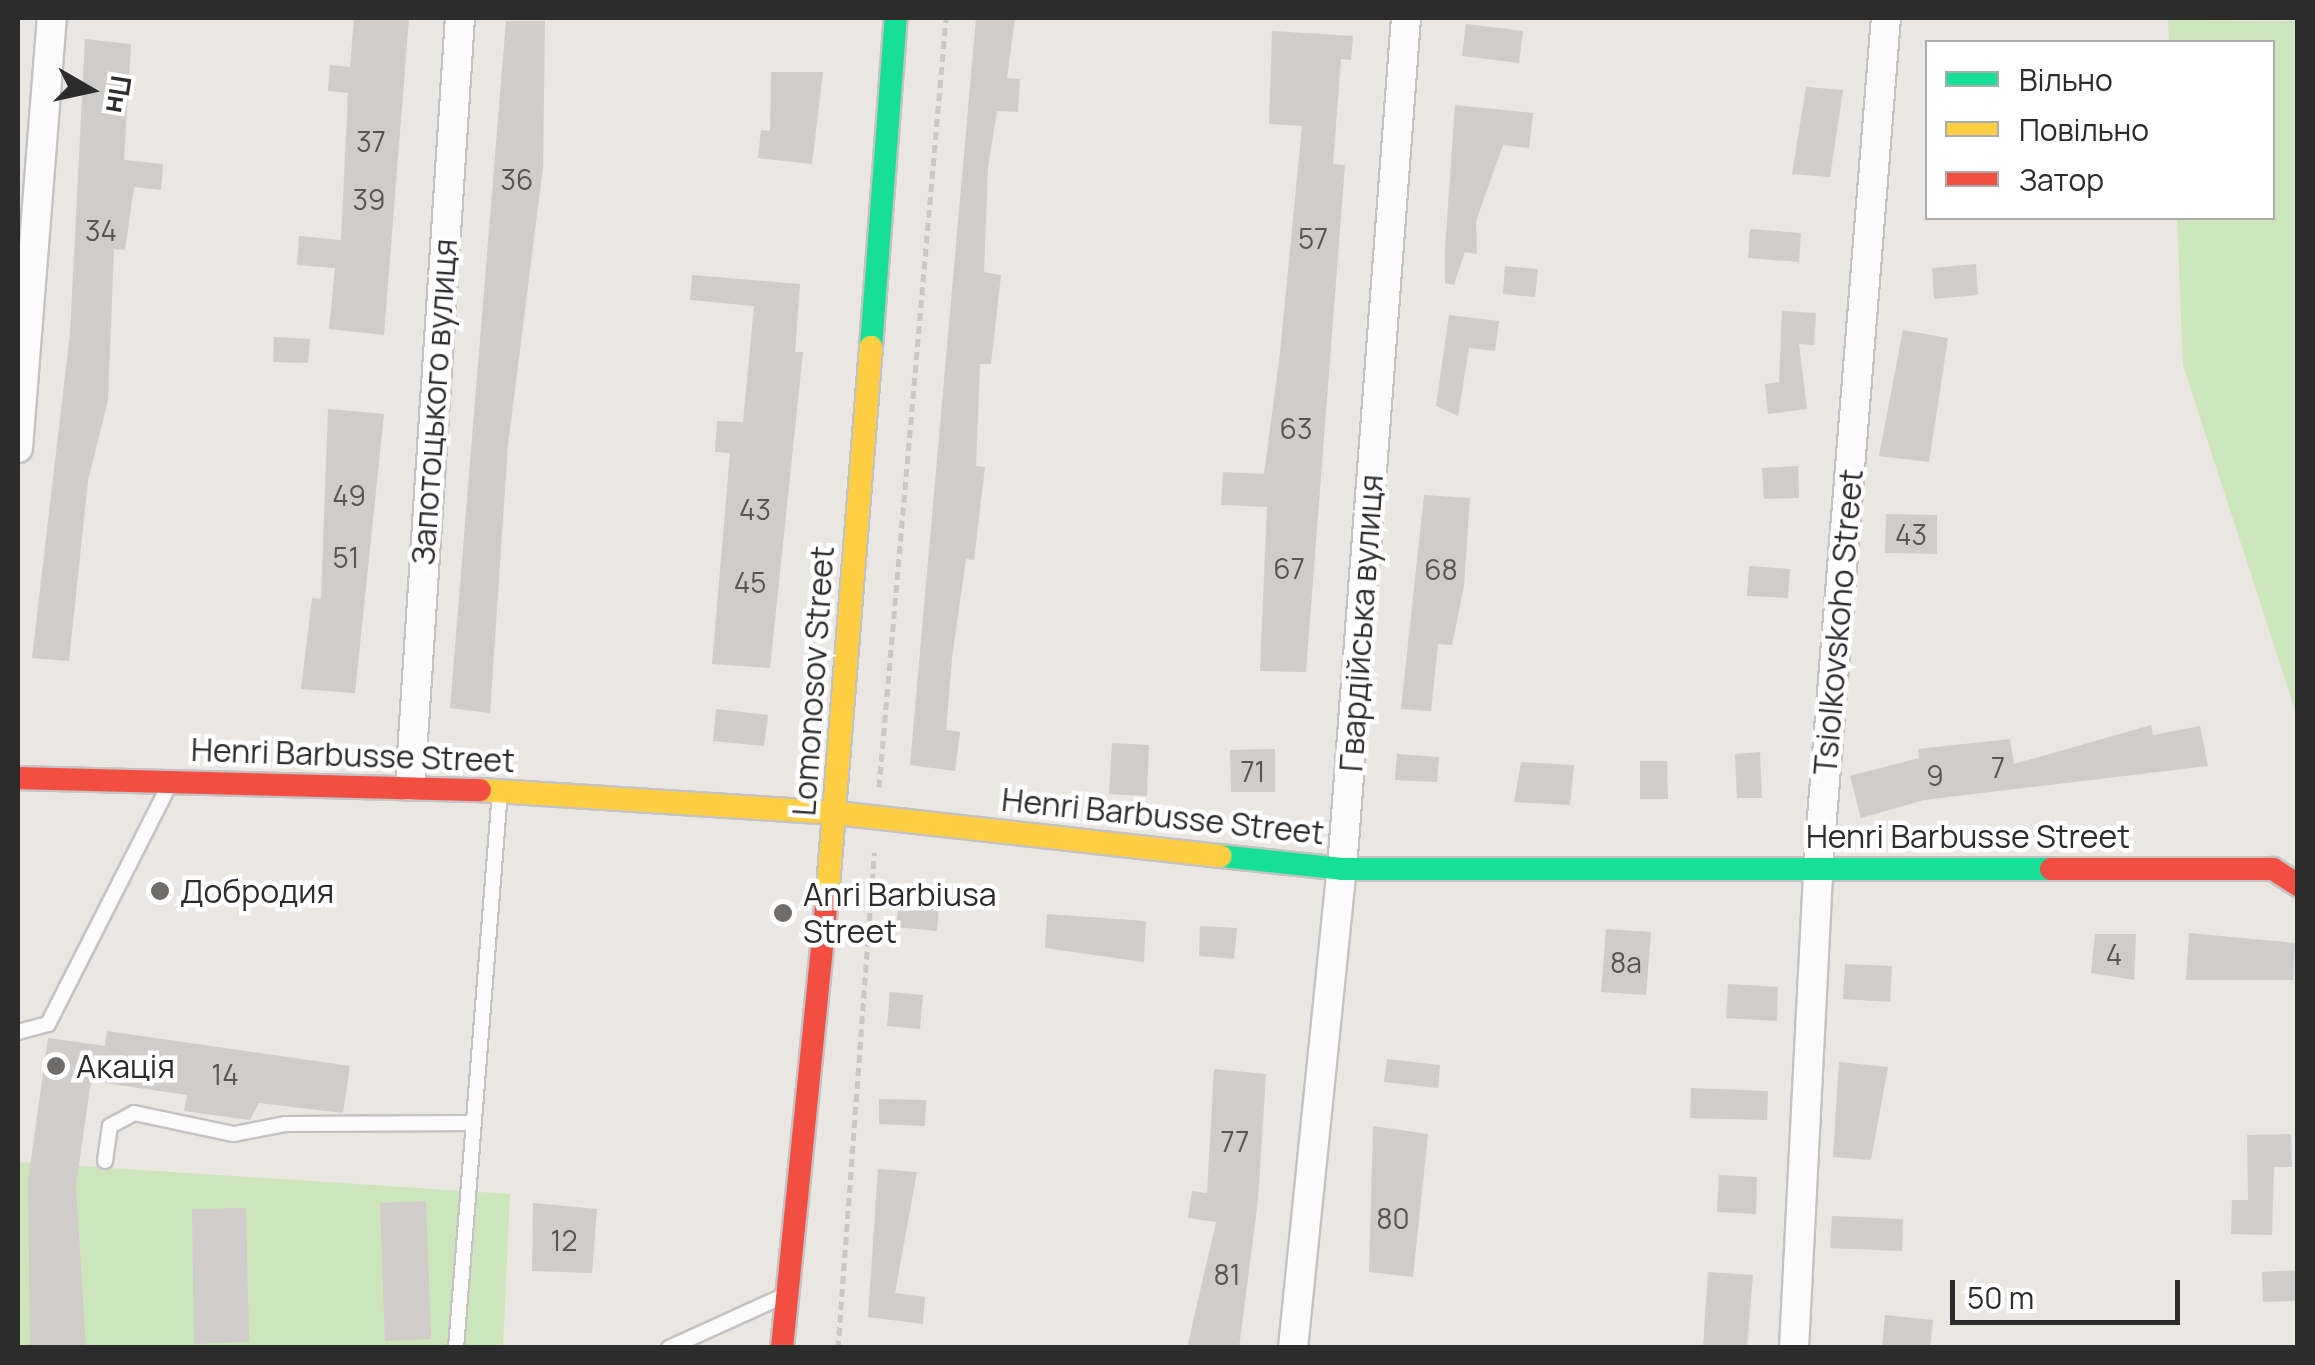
<!DOCTYPE html>
<html>
<head>
<meta charset="utf-8">
<style>
  body { margin:0 }
  #map { position:relative; width:2315px; height:1365px; overflow:hidden; background:#eae6e2; font-family:Manrope,sans-serif }
  div>[style] { position:absolute }
  .green>* { inset:0; background:#cce5ba }
  .building>* { inset:0; background:#cfccc9 }
  .path>* { height:5px; margin-top:-2.5px; transform-origin:0; background:repeating-linear-gradient(90deg,#c8c8c7 0 8px,transparent 0 13px) }
  .roads { filter:drop-shadow(2px 0 #c4c2c3) drop-shadow(-2px 0 #c4c2c3) drop-shadow(0 2px #c4c2c3) drop-shadow(0 -2px #c4c2c3) }
  .lane>* { height:14px; margin:-7px; padding:0 7px; transform-origin:7px; border-radius:7px; background:#fcfbfb }
  .street>* { height:28px; margin:-14px; padding:0 14px; transform-origin:14px; border-radius:14px; background:#fcfbfb }
  .fast>* { height:22px; margin:-11px; padding:0 11px; transform-origin:11px; border-radius:11px; background:#16e098 }
  .slow>* { height:22px; margin:-11px; padding:0 11px; transform-origin:11px; border-radius:11px; background:#ffcf43 }
  .jam>* { height:22px; margin:-11px; padding:0 11px; transform-origin:11px; border-radius:11px; background:#f24e42 }
  .dots>* { width:28px; height:28px; translate:-50% -50%; box-sizing:border-box; border:5px solid #fff; border-radius:50% }
  span { translate:-50% -50%; white-space:nowrap; text-align:center; line-height:1.15; -webkit-text-stroke:9px #fff; paint-order:stroke }
  .number-label { font-size:28px; color:#565655 }
  .number-label span { -webkit-text-stroke-width:0 }
  .street-label { font-size:32px; color:#2c2c2c }
  .poi-label { font-size:32px; color:#2c2c2c }
  .left { translate:0 -50%; text-align:left }
  .frame { position:absolute; inset:0; border:20px solid #2c2c2c; pointer-events:none }
  .legend { position:absolute; left:1925px; top:40px; width:350px; height:180px; box-sizing:border-box; background:#fff; border:2px solid #ababab; margin:0; padding:12px 18px; list-style:none; font-size:30px; color:#2c2c2c }
  .legend li { display:flex; align-items:center; gap:20px; height:50px }
  .legend b { width:50px; border:2px solid #ababab }
  .north { position:absolute; left:40px; top:40px; width:100px; height:100px; -webkit-text-stroke:8px #fff; paint-order:stroke; rotate:99deg; font-size:28px; font-weight:700; line-height:40px; text-align:center; color:#2c2c2c }
  .north::after { content:''; display:block; margin:auto; width:35px; height:45px; background:#2c2c2c; clip-path:polygon(50% 0,100% 100%,50% 72%,0 100%) }
  .scale { position:absolute; left:1950px; top:1280px; width:230px; height:45px; box-sizing:border-box; border:5px solid #2c2c2c; border-top:0; padding-left:12px; font-size:30px; line-height:35px; white-space:nowrap; color:#2c2c2c; -webkit-text-stroke:8px #fff; paint-order:stroke }
</style>
</head>
<body>
<div id="map">
  <div class="green">
    <div style="clip-path:polygon(2168px 20px,2297px 21px,2297px 716px,2183px 365px,2177px 218px,2272px 218px,2272px 42px,2169px 42px)"></div>
    <div style="clip-path:polygon(18px 1162px,510px 1194px,503px 1347px,18px 1347px)"></div>
  </div>
  <div class="building">
    <div style="clip-path:polygon(354px 18px,409px 18px,384px 335px,329px 329px,335px 268px,297px 265px,299px 236px,341px 240px,348px 93px,328px 91px,330px 65px,350px 67px)"></div>
    <div style="clip-path:polygon(976px 18px,1015px 18px,1007px 78px,1020px 79px,1018px 112px,997px 111px,988px 167px,984px 272px,1001px 275px,991px 364px,980px 364px,976px 466px,985px 467px,974px 560px,966px 559px,952px 658px,946px 730px,960px 732px,955px 771px,910px 765px)"></div>
    <div style="clip-path:polygon(506px 21px,545px 21px,543px 167px,508px 445px,490px 713px,450px 708px)"></div>
    <div style="clip-path:polygon(1466px 24px,1523px 31px,1519px 63px,1462px 56px)"></div>
    <div style="clip-path:polygon(1272px 31px,1353px 36px,1351px 60px,1341px 59px,1333px 164px,1345px 165px,1306px 672px,1260px 671px,1267px 507px,1221px 505px,1223px 472px,1264px 474px,1280px 353px,1302px 126px,1269px 124px)"></div>
    <div style="clip-path:polygon(85px 39px,131px 44px,124px 160px,163px 164px,161px 190px,134px 187px,125px 250px,114px 249px,108px 400px,88px 481px,69px 661px,32px 658px,70px 333px)"></div>
    <div style="clip-path:polygon(771px 72px,823px 72px,812px 164px,758px 158px,761px 130px,770px 131px)"></div>
    <div style="clip-path:polygon(1806px 87px,1843px 90px,1830px 177px,1792px 174px)"></div>
    <div style="clip-path:polygon(1455px 105px,1533px 113px,1529px 148px,1503px 145px,1476px 221px,1477px 254px,1465px 252px,1454px 285px,1445px 283px,1445px 249px)"></div>
    <div style="clip-path:polygon(1750px 229px,1801px 233px,1799px 262px,1748px 258px)"></div>
    <div style="clip-path:polygon(1976px 264px,1978px 295px,1934px 299px,1932px 268px)"></div>
    <div style="clip-path:polygon(1505px 266px,1538px 269px,1535px 297px,1503px 294px)"></div>
    <div style="clip-path:polygon(692px 275px,800px 284px,795px 352px,803px 352px,770px 668px,712px 664px,730px 453px,715px 452px,717px 421px,743px 422px,754px 306px,690px 300px)"></div>
    <div style="clip-path:polygon(1782px 311px,1816px 313px,1814px 345px,1799px 344px,1807px 409px,1768px 414px,1765px 384px,1779px 382px)"></div>
    <div style="clip-path:polygon(1449px 315px,1499px 321px,1495px 351px,1469px 348px,1458px 416px,1436px 406px)"></div>
    <div style="clip-path:polygon(1903px 330px,1948px 338px,1929px 462px,1879px 456px)"></div>
    <div style="clip-path:polygon(274px 337px,310px 339px,308px 363px,273px 362px)"></div>
    <div style="clip-path:polygon(328px 409px,384px 414px,355px 693px,301px 689px,312px 598px,321px 599px)"></div>
    <div style="clip-path:polygon(1798px 466px,1799px 498px,1764px 499px,1762px 468px)"></div>
    <div style="clip-path:polygon(1424px 495px,1470px 498px,1464px 586px,1452px 645px,1438px 644px,1431px 711px,1401px 709px)"></div>
    <div style="clip-path:polygon(1886px 514px,1937px 515px,1937px 554px,1885px 553px)"></div>
    <div style="clip-path:polygon(1749px 566px,1790px 569px,1788px 598px,1747px 596px)"></div>
    <div style="clip-path:polygon(716px 709px,768px 715px,764px 746px,713px 741px)"></div>
    <div style="clip-path:polygon(2151px 725px,2153px 735px,2200px 726px,2208px 766px,1924px 800px,1861px 818px,1850px 776px,1919px 758px,1918px 749px,2010px 739px,2014px 764px)"></div>
    <div style="clip-path:polygon(1112px 743px,1149px 745px,1147px 796px,1109px 794px)"></div>
    <div style="clip-path:polygon(1275px 749px,1275px 792px,1231px 792px,1230px 750px)"></div>
    <div style="clip-path:polygon(1760px 752px,1762px 798px,1737px 798px,1735px 754px)"></div>
    <div style="clip-path:polygon(1397px 754px,1439px 757px,1437px 782px,1395px 780px)"></div>
    <div style="clip-path:polygon(1640px 761px,1667px 761px,1668px 799px,1640px 799px)"></div>
    <div style="clip-path:polygon(1521px 762px,1574px 765px,1570px 805px,1514px 802px)"></div>
    <div style="clip-path:polygon(899px 900px,939px 904px,937px 931px,896px 927px)"></div>
    <div style="clip-path:polygon(1047px 914px,1146px 921px,1144px 962px,1045px 948px)"></div>
    <div style="clip-path:polygon(1200px 926px,1237px 928px,1234px 959px,1199px 956px)"></div>
    <div style="clip-path:polygon(1606px 929px,1651px 932px,1646px 995px,1601px 992px)"></div>
    <div style="clip-path:polygon(2189px 933px,2295px 943px,2293px 980px,2186px 980px)"></div>
    <div style="clip-path:polygon(2095px 934px,2136px 934px,2134px 980px,2091px 973px)"></div>
    <div style="clip-path:polygon(1845px 964px,1892px 966px,1890px 1002px,1843px 999px)"></div>
    <div style="clip-path:polygon(1728px 984px,1778px 987px,1777px 1021px,1726px 1018px)"></div>
    <div style="clip-path:polygon(890px 992px,923px 995px,920px 1029px,887px 1026px)"></div>
    <div style="clip-path:polygon(107px 1031px,350px 1066px,343px 1113px,259px 1103px,250px 1120px,184px 1111px,187px 1095px,91px 1081px,76px 1185px,86px 1347px,30px 1347px,28px 1181px,48px 1038px,105px 1046px)"></div>
    <div style="clip-path:polygon(1387px 1059px,1440px 1065px,1438px 1088px,1384px 1082px)"></div>
    <div style="clip-path:polygon(1839px 1062px,1888px 1067px,1871px 1160px,1833px 1157px)"></div>
    <div style="clip-path:polygon(1214px 1069px,1266px 1074px,1258px 1200px,1239px 1348px,1187px 1348px,1216px 1222px,1188px 1218px,1192px 1191px,1207px 1193px)"></div>
    <div style="clip-path:polygon(1691px 1088px,1768px 1091px,1767px 1120px,1690px 1118px)"></div>
    <div style="clip-path:polygon(879px 1099px,926px 1100px,925px 1126px,879px 1124px)"></div>
    <div style="clip-path:polygon(1373px 1126px,1428px 1134px,1413px 1277px,1369px 1272px)"></div>
    <div style="clip-path:polygon(2291px 1134px,2292px 1167px,2274px 1167px,2272px 1235px,2231px 1234px,2232px 1200px,2248px 1200px,2247px 1135px)"></div>
    <div style="clip-path:polygon(878px 1169px,917px 1172px,895px 1293px,925px 1297px,923px 1324px,868px 1317px)"></div>
    <div style="clip-path:polygon(1719px 1175px,1757px 1177px,1756px 1214px,1717px 1212px)"></div>
    <div style="clip-path:polygon(426px 1201px,431px 1339px,385px 1341px,380px 1203px)"></div>
    <div style="clip-path:polygon(533px 1203px,597px 1209px,592px 1273px,532px 1271px)"></div>
    <div style="clip-path:polygon(246px 1208px,249px 1342px,194px 1344px,192px 1209px)"></div>
    <div style="clip-path:polygon(1832px 1216px,1903px 1219px,1902px 1251px,1830px 1248px)"></div>
    <div style="clip-path:polygon(2298px 1270px,2298px 1301px,2263px 1302px,2262px 1272px)"></div>
    <div style="clip-path:polygon(1708px 1272px,1753px 1275px,1747px 1348px,1703px 1348px)"></div>
    <div style="clip-path:polygon(1885px 1315px,1933px 1320px,1930px 1348px,1882px 1348px)"></div>
  </div>
  <div class="path">
    <div style="left:879px;top:787px;width:772px;rotate:-85.02deg"></div>
    <div style="left:838px;top:1348px;width:497px;rotate:-85.8deg"></div>
  </div>
  <div class="roads">
    <div class="lane">
      <div style="left:18px;top:1032px;width:31px;rotate:-15deg"></div>
      <div style="left:48px;top:1024px;width:266px;rotate:-63.1deg"></div>
      <div style="left:105px;top:1161px;width:35px;rotate:-82deg"></div>
      <div style="left:110px;top:1126px;width:27px;rotate:-28deg"></div>
      <div style="left:134px;top:1113px;width:102px;rotate:11.9deg"></div>
      <div style="left:234px;top:1134px;width:53px;rotate:-10.9deg"></div>
      <div style="left:286px;top:1124px;width:187px;rotate:-0.3deg"></div>
      <div style="left:456px;top:1348px;width:558px;rotate:-85.48deg"></div>
      <div style="left:669px;top:1348px;width:123px;rotate:-24.5deg"></div>
    </div>
    <div class="street">
      <div style="left:18px;top:448px;width:431px;rotate:-85.5deg"></div>
      <div style="left:410px;top:786px;width:770px;rotate:-86.28deg"></div>
      <div style="left:1293px;top:1348px;width:481px;rotate:-84.2deg"></div>
      <div style="left:1342px;top:869px;width:853px;rotate:-85.7deg"></div>
      <div style="left:1794px;top:1348px;width:481px;rotate:-87.1deg"></div>
      <div style="left:1818px;top:868px;width:853px;rotate:-85.43deg"></div>
    </div>
    <div class="fast">
      <div style="left:871px;top:347px;width:330px;rotate:-85.7deg"></div>
      <div style="left:1221px;top:856px;width:122px;rotate:6.1deg"></div>
      <div style="left:1342px;top:869px;width:709px"></div>
    </div>
    <div class="slow">
      <div style="left:480px;top:790px;width:357px;rotate:3.7deg"></div>
      <div style="left:836px;top:813px;width:387px;rotate:6.4deg"></div>
      <div style="left:827px;top:900px;width:555px;rotate:-85.45deg"></div>
    </div>
    <div class="jam">
      <div style="left:18px;top:778px;width:462px;rotate:1.5deg"></div>
      <div style="left:2051px;top:869px;width:222px"></div>
      <div style="left:2273px;top:869px;width:30px;rotate:33deg"></div>
      <div style="left:782px;top:1348px;width:450px;rotate:-84.3deg"></div>
    </div>
  </div>
  <div class="dots">
    <div style="left:160px;top:891px;background:#6e6d6c"></div>
    <div style="left:783px;top:913px;background:#6e6d6c"></div>
    <div style="left:56px;top:1066px;background:#6e6d6c"></div>
  </div>
  <div class="number-label">
    <span style="left:371px;top:141px">37</span>
    <span style="left:517px;top:179px">36</span>
    <span style="left:369px;top:199px">39</span>
    <span style="left:101px;top:230px">34</span>
    <span style="left:1313px;top:238px">57</span>
    <span style="left:1296px;top:428px">63</span>
    <span style="left:349px;top:495px">49</span>
    <span style="left:755px;top:509px">43</span>
    <span style="left:1911px;top:534px">43</span>
    <span style="left:346px;top:557px">51</span>
    <span style="left:1289px;top:568px">67</span>
    <span style="left:1441px;top:569px">68</span>
    <span style="left:750px;top:582px">45</span>
    <span style="left:1998px;top:767px">7</span>
    <span style="left:1253px;top:771px">71</span>
    <span style="left:1935px;top:775px">9</span>
    <span style="left:2114px;top:954px">4</span>
    <span style="left:1626px;top:962px">8а</span>
    <span style="left:225px;top:1074px">14</span>
    <span style="left:1235px;top:1141px">77</span>
    <span style="left:1393px;top:1218px">80</span>
    <span style="left:564px;top:1240px">12</span>
    <span style="left:1227px;top:1274px">81</span>
  </div>
  <div class="street-label">
    <span style="left:434px;top:402px;rotate:-86deg">Запотоцького вулиця</span>
    <span style="left:1838px;top:622px;rotate:-85deg">Tsiolkovskoho Street</span>
    <span style="left:1361px;top:623px;rotate:-86deg">Гвардійська вулиця</span>
    <span style="left:813px;top:681px;rotate:-86deg">Lomonosov Street</span>
    <span style="left:353px;top:755px;rotate:2deg">Henri Barbusse Street</span>
    <span style="left:1163px;top:816px;rotate:6deg">Henri Barbusse Street</span>
    <span style="left:1968px;top:836px">Henri Barbusse Street</span>
  </div>
  <div class="poi-label">
    <span class="left" style="left:180px;top:891px">Добродия</span>
    <span class="left" style="left:803px;top:913px">Anri Barbiusa<br>Street</span>
    <span class="left" style="left:76px;top:1066px">Акація</span>
  </div>
  <div class="frame"></div>
  <ul class="legend">
  <li><b style="height:12px;background:#16e098"></b>Вільно</li>
  <li><b style="height:12px;background:#ffcf43"></b>Повільно</li>
  <li><b style="height:12px;background:#f24e42"></b>Затор</li>
  </ul>
  <div class="north">Пн</div>
  <div class="scale">50 m</div>
</div>
</body>
</html>
